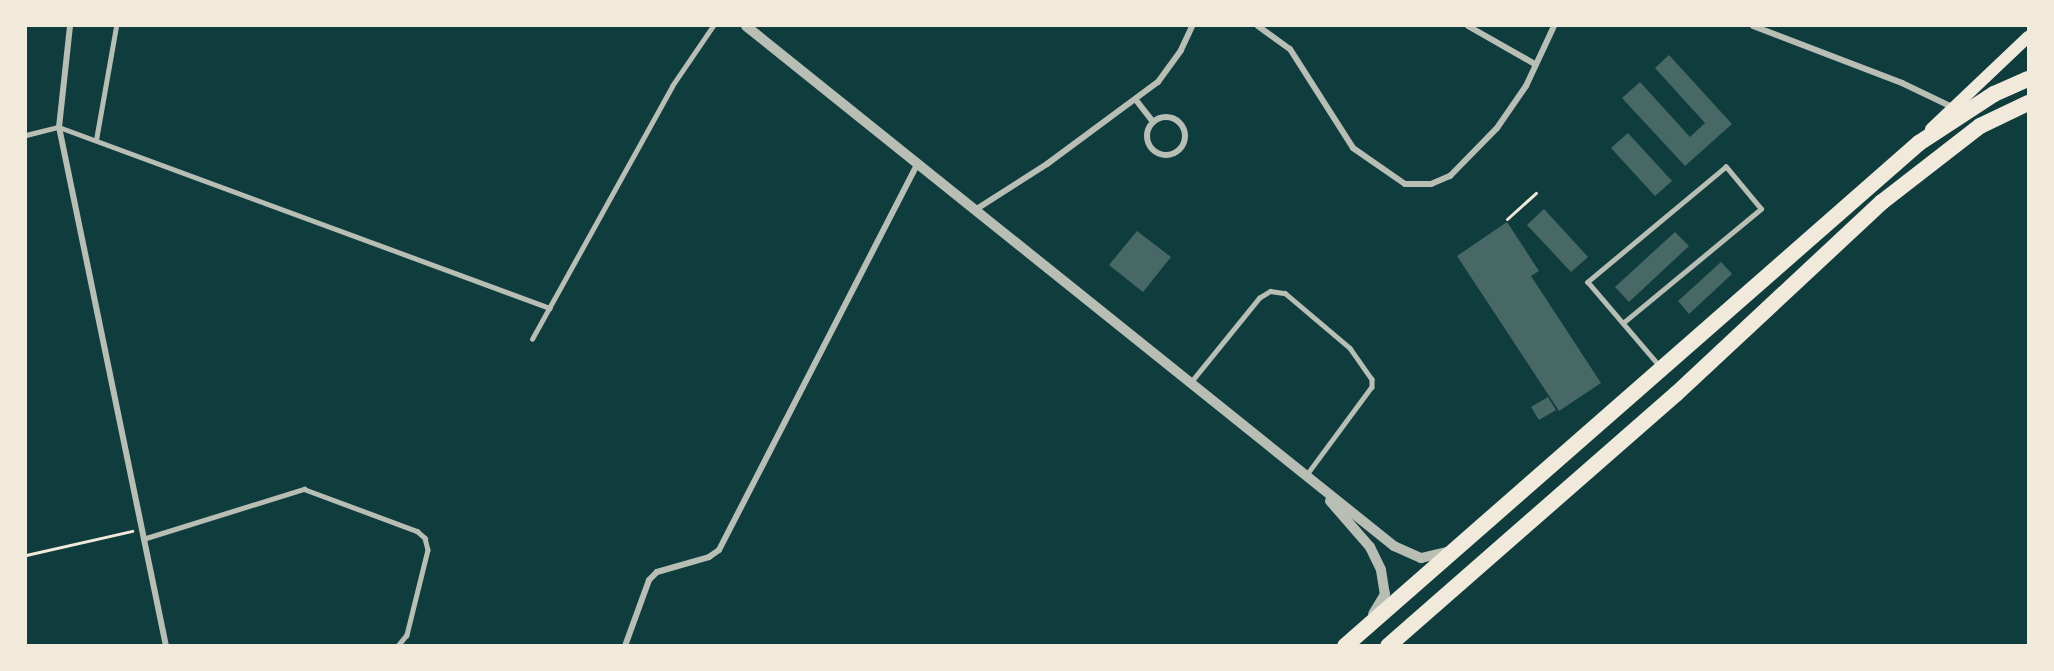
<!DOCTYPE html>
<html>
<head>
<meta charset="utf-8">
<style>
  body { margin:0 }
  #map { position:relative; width:2054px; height:671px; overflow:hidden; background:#0f3d3e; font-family:"Crimson Pro",serif }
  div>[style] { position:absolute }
  .building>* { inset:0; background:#486865 }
  .path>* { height:3px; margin:-1.5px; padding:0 1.5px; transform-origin:1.5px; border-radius:1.5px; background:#f1e9da }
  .service>* { height:4.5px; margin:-2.25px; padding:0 2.25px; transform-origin:2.25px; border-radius:2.25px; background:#b8beb3 }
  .minor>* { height:6px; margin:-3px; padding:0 3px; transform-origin:3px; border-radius:3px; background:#b8beb3 }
  .minor>.ring { margin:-3px; padding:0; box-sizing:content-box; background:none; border:6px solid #b8beb3; border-radius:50% }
  .tertiary>* { height:10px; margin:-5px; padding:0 5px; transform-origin:5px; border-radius:5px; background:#b8beb3 }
  .secondary>* { height:12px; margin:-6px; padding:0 6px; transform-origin:6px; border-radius:6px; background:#f1e9da }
  .trunk>* { height:16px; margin:-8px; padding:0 8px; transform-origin:8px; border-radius:8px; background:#f1e9da }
  span { translate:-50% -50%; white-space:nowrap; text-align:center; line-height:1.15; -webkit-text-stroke:6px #f1e9da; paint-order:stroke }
  .frame { position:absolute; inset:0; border:27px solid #f1e9da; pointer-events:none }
</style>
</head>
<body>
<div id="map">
  <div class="building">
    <div style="clip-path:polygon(1669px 55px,1732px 124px,1685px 166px,1622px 98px,1640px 82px,1690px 137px,1705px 123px,1655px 68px)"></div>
    <div style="clip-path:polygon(1628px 133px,1672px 181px,1655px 196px,1611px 148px)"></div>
    <div style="clip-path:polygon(1544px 209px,1588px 257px,1571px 272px,1527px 225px)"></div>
    <div style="clip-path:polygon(1507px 222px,1539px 271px,1531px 276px,1601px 383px,1559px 411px,1457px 256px)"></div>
    <div style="clip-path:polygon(1137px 231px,1171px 257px,1143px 292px,1109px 265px)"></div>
    <div style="clip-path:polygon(1675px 232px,1689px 246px,1629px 302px,1615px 287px)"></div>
    <div style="clip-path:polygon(1721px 262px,1732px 274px,1689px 314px,1678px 301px)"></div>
    <div style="clip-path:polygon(1548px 397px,1556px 410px,1539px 420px,1531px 407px)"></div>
  </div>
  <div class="path">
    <div style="left:1507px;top:219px;width:39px;rotate:-42deg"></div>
    <div style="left:26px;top:555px;width:109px;rotate:-12.8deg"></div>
  </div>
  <div class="service">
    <div style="left:26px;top:135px;width:34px;rotate:-14deg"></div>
    <div style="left:59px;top:127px;width:523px;rotate:20.24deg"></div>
    <div style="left:96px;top:140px;width:116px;rotate:-80deg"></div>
    <div style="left:1623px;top:323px;width:179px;rotate:-39.6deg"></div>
    <div style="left:1761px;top:209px;width:55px;rotate:-129.8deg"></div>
    <div style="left:1726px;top:167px;width:180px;rotate:140.2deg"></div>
    <div style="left:1588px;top:282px;width:54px;rotate:49.5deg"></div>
    <div style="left:1623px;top:323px;width:55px;rotate:49.4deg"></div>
    <div style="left:532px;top:339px;width:289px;rotate:-61deg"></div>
    <div style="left:672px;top:86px;width:73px;rotate:-55.7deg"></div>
    <div style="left:1191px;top:382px;width:108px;rotate:-51deg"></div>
    <div style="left:1259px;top:298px;width:13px;rotate:-32deg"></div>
    <div style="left:1270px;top:291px;width:15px;rotate:8deg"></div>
    <div style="left:1285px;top:293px;width:85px;rotate:40.2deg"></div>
    <div style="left:1350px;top:348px;width:38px;rotate:55deg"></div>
    <div style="left:1372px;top:379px;width:8px;rotate:90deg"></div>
    <div style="left:1372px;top:387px;width:109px;rotate:126.5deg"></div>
    <div style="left:143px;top:539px;width:169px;rotate:-17.3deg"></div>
    <div style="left:304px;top:489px;width:121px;rotate:20.4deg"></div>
    <div style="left:417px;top:531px;width:11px;rotate:41deg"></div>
    <div style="left:425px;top:538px;width:12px;rotate:76deg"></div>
    <div style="left:428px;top:550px;width:88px;rotate:103.9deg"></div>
    <div style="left:407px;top:635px;width:14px;rotate:129deg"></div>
  </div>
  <div class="minor">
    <div style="left:70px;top:26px;width:102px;rotate:96.2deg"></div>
    <div style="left:59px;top:127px;width:530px;rotate:78.35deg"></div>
    <div style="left:1258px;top:26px;width:39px;rotate:36deg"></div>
    <div style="left:1290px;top:49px;width:117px;rotate:57.5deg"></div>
    <div style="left:1353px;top:148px;width:63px;rotate:34.7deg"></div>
    <div style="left:1405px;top:184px;width:26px"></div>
    <div style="left:1431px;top:184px;width:21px;rotate:-23deg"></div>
    <div style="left:1450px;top:176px;width:67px;rotate:-45.6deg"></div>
    <div style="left:1497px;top:128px;width:51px;rotate:-55.4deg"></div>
    <div style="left:1526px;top:86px;width:66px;rotate:-65deg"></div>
    <div style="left:1468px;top:26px;width:77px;rotate:29.6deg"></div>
    <div style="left:1753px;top:26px;width:160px;rotate:20.9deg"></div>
    <div style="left:1902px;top:83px;width:55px;rotate:25.6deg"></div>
    <div style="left:1136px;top:100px;width:28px;rotate:52deg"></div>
    <div class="ring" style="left:1147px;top:117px;width:32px;height:32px"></div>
    <div style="left:975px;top:210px;width:85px;rotate:-32.6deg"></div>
    <div style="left:1047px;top:164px;width:138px;rotate:-36.5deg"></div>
    <div style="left:1158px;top:82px;width:39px;rotate:-54deg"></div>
    <div style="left:1181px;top:50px;width:26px;rotate:-65deg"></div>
    <div style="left:625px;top:646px;width:70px;rotate:-70deg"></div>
    <div style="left:649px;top:580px;width:11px;rotate:-45deg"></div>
    <div style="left:657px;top:572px;width:54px;rotate:-16.1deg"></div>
    <div style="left:709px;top:557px;width:12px;rotate:-35deg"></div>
    <div style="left:719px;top:550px;width:435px;rotate:-62.8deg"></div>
  </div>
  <div class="tertiary">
    <div style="left:746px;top:26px;width:831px;rotate:38.75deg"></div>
    <div style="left:1394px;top:546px;width:30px;rotate:24deg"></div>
    <div style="left:1421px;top:558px;width:27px;rotate:-13deg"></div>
    <div style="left:1330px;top:501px;width:61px;rotate:49deg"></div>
    <div style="left:1370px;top:547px;width:25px;rotate:64deg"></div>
    <div style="left:1381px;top:570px;width:24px;rotate:81deg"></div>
    <div style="left:1385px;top:594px;width:23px;rotate:121deg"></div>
  </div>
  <div class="secondary">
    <div style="left:1931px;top:129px;width:134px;rotate:-43.5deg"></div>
  </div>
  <div class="trunk">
    <div style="left:1345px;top:646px;width:763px;rotate:-41.23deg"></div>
    <div style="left:1919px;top:143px;width:90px;rotate:-33.2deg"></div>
    <div style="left:1994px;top:94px;width:37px;rotate:-24deg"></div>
    <div style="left:1388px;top:646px;width:383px;rotate:-41.2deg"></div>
    <div style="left:1676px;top:394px;width:282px;rotate:-43deg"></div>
    <div style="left:1882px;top:202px;width:124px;rotate:-37.8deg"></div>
    <div style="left:1980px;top:126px;width:53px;rotate:-25.6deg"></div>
  </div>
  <div class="frame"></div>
</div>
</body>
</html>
